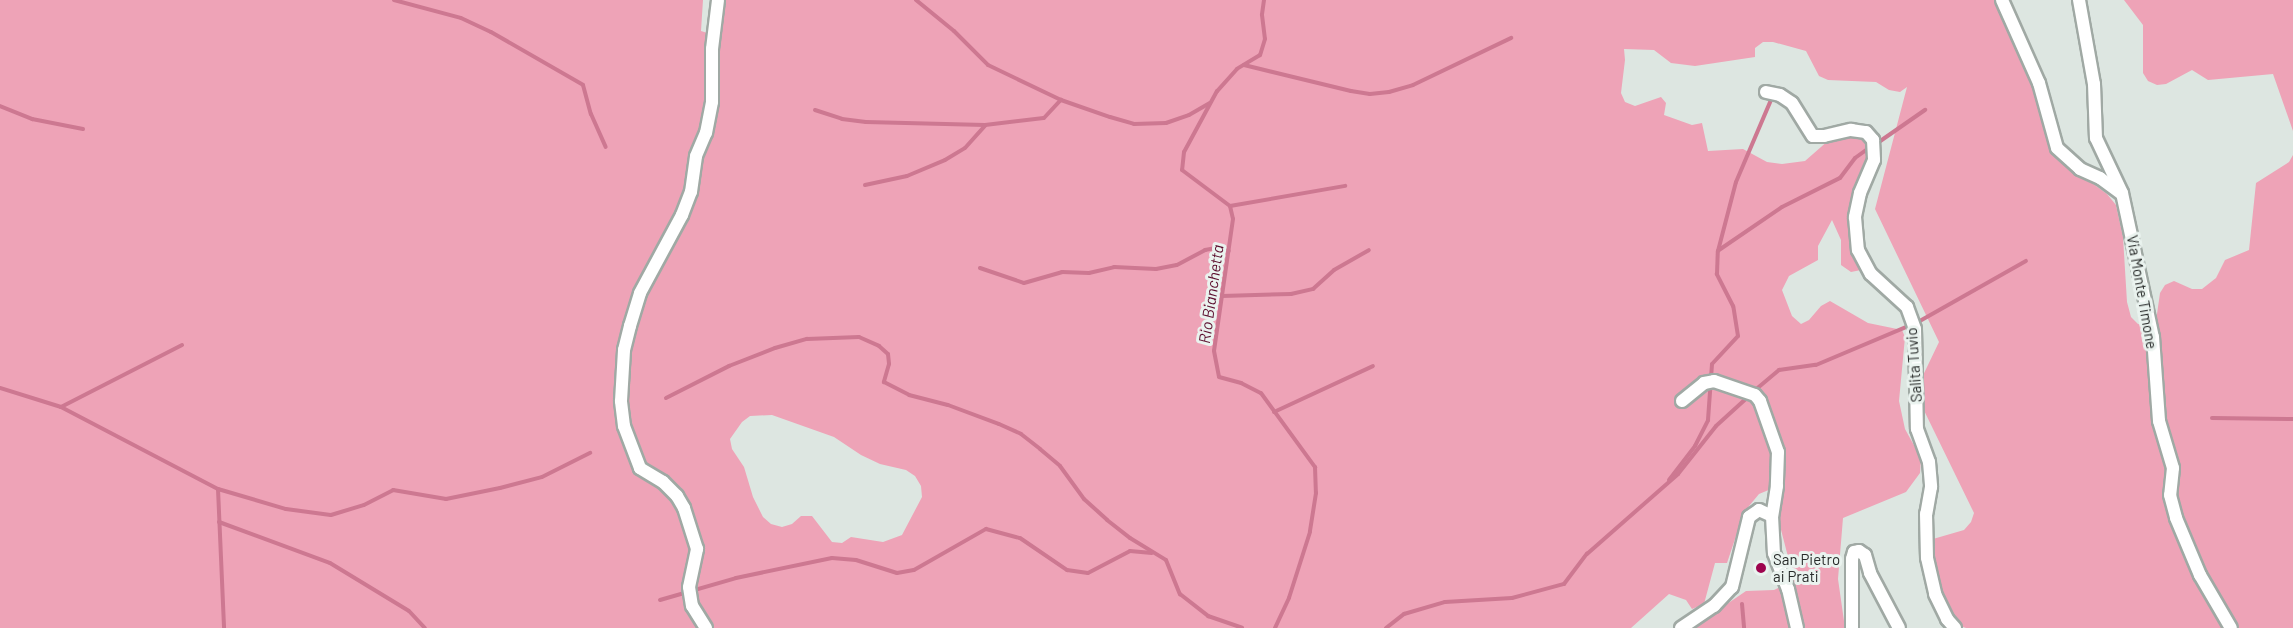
<!DOCTYPE html>
<html>
<head>
<meta charset="utf-8">
<style>
  body { margin:0 }
  #map { position:relative; width:2293px; height:628px; overflow:hidden; background:#dde6e1; font-family:Barlow,sans-serif }
  div>[style] { position:absolute }
  .green>* { inset:0; background:#eea3b7 }
  .stream>* { height:4px; margin:-2px; padding:0 2px; transform-origin:2px; border-radius:2px; background:#cd7891 }
  .roads { filter:drop-shadow(2px 0 #a0a9a4) drop-shadow(-2px 0 #a0a9a4) drop-shadow(0 2px #a0a9a4) drop-shadow(0 -2px #a0a9a4) }
  .street>* { height:12px; margin:-6px; padding:0 6px; transform-origin:6px; border-radius:6px; background:#fff }
  .dots>* { width:16px; height:16px; translate:-50% -50%; box-sizing:border-box; border:3px solid #eaf3ef; border-radius:50% }
  span { translate:-50% -50%; white-space:nowrap; text-align:center; line-height:1.15; -webkit-text-stroke:6px #eaf3ef; paint-order:stroke }
  .street-label { font-size:15px; color:#272a29 }
  .poi-label { font-size:15px; color:#272a29 }
  .left { translate:0 -50%; text-align:left }
  .water-label { font-size:16px; color:#5d0f2f; font-style:italic }
</style>
</head>
<body>
<div id="map">
  <div class="green">
    <div style="clip-path:polygon(evenodd,0 0,703px 0,701px 31px,717px 36px,724px 0,1997px 0,2036px 89px,2052px 150px,2077px 172px,2107px 194px,2116px 205px,2123px 237px,2127px 302px,2131px 317px,2138px 324px,2147px 326px,2156px 321px,2160px 293px,2165px 285px,2174px 281px,2192px 289px,2202px 289px,2216px 278px,2225px 260px,2249px 250px,2256px 183px,2289px 162px,2293px 155px,2293px 628px,1966px 628px,1955px 624px,1943px 603px,1932px 548px,1933px 539px,1964px 530px,1971px 522px,1974px 513px,1915px 392px,1939px 342px,1875px 209px,1907px 87px,1900px 92px,1889px 90px,1876px 82px,1828px 80px,1819px 76px,1806px 51px,1773px 42px,1763px 42px,1755px 48px,1755px 57px,1695px 66px,1671px 63px,1654px 50px,1624px 49px,1625px 60px,1621px 93px,1625px 102px,1635px 106px,1661px 97px,1666px 103px,1664px 115px,1692px 125px,1702px 123px,1708px 151px,1743px 149px,1767px 162px,1782px 164px,1805px 161px,1829px 140px,1851px 137px,1861px 139px,1867px 146px,1868px 156px,1853px 196px,1849px 224px,1853px 248px,1861px 270px,1851px 272px,1841px 265px,1841px 240px,1832px 220px,1818px 246px,1818px 260px,1789px 276px,1782px 290px,1792px 316px,1801px 324px,1809px 320px,1821px 306px,1830px 301px,1868px 323px,1902px 330px,1905px 337px,1899px 401px,1905px 429px,1921px 458px,1920px 473px,1906px 492px,1843px 518px,1838px 579px,1845px 628px,1692px 628px,1746px 591px,1774px 590px,1794px 580px,1779px 522px,1783px 484px,1759px 494px,1749px 506px,1740px 524px,1727px 563px,1715px 563px,1704px 604px,1692px 609px,1686px 600px,1669px 594px,1631px 628px,0 628px,0 0,772px 415px,834px 437px,861px 455px,880px 464px,906px 470px,915px 476px,921px 486px,922px 497px,902px 535px,883px 542px,851px 537px,842px 543px,832px 542px,812px 516px,801px 516px,792px 524px,782px 527px,771px 524px,763px 517px,753px 497px,744px 467px,732px 449px,730px 439px,742px 422px,750px 416px,772px 415px)"></div>
    <div style="clip-path:polygon(2124px 0,2293px 0,2293px 131px,2273px 74px,2208px 80px,2192px 70px,2166px 84px,2157px 85px,2148px 81px,2143px 73px,2143px 25px)"></div>
  </div>
  <div class="stream">
    <div style="left:394px;top:0;width:69px;rotate:15deg"></div>
    <div style="left:461px;top:18px;width:33px;rotate:25deg"></div>
    <div style="left:491px;top:32px;width:106px;rotate:29.9deg"></div>
    <div style="left:583px;top:85px;width:30px;rotate:75deg"></div>
    <div style="left:591px;top:114px;width:36px;rotate:66deg"></div>
    <div style="left:916px;top:0;width:49px;rotate:39.2deg"></div>
    <div style="left:954px;top:31px;width:48px;rotate:45deg"></div>
    <div style="left:988px;top:65px;width:81px;rotate:25.6deg"></div>
    <div style="left:1061px;top:100px;width:52px;rotate:19.1deg"></div>
    <div style="left:1110px;top:117px;width:25px;rotate:16deg"></div>
    <div style="left:1134px;top:124px;width:32px;rotate:-2deg"></div>
    <div style="left:1166px;top:123px;width:24px;rotate:-19deg"></div>
    <div style="left:1189px;top:115px;width:24px;rotate:-30deg"></div>
    <div style="left:1264px;top:0;width:15px;rotate:98deg"></div>
    <div style="left:1262px;top:15px;width:24px;rotate:83deg"></div>
    <div style="left:1265px;top:39px;width:17px;rotate:107deg"></div>
    <div style="left:1260px;top:55px;width:27px;rotate:149deg"></div>
    <div style="left:1237px;top:69px;width:30px;rotate:132deg"></div>
    <div style="left:1217px;top:91px;width:69px;rotate:118.4deg"></div>
    <div style="left:1184px;top:152px;width:18px;rotate:96deg"></div>
    <div style="left:1182px;top:170px;width:60px;rotate:36.9deg"></div>
    <div style="left:1230px;top:206px;width:13px;rotate:77deg"></div>
    <div style="left:1233px;top:219px;width:133px;rotate:98.2deg"></div>
    <div style="left:1214px;top:351px;width:26px;rotate:79deg"></div>
    <div style="left:1219px;top:377px;width:23px;rotate:15deg"></div>
    <div style="left:1241px;top:383px;width:22px;rotate:27deg"></div>
    <div style="left:1261px;top:393px;width:92px;rotate:53.9deg"></div>
    <div style="left:1315px;top:467px;width:26px;rotate:88deg"></div>
    <div style="left:1316px;top:493px;width:39px;rotate:99deg"></div>
    <div style="left:1310px;top:532px;width:69px;rotate:107.7deg"></div>
    <div style="left:1289px;top:598px;width:33px;rotate:115deg"></div>
    <div style="left:1244px;top:65px;width:110px;rotate:13.7deg"></div>
    <div style="left:1351px;top:91px;width:19px;rotate:9deg"></div>
    <div style="left:1370px;top:94px;width:19px;rotate:-6deg"></div>
    <div style="left:1389px;top:92px;width:25px;rotate:-16deg"></div>
    <div style="left:1413px;top:85px;width:109px;rotate:-25.6deg"></div>
    <div style="left:0;top:106px;width:35px;rotate:22deg"></div>
    <div style="left:32px;top:119px;width:52px;rotate:11.1deg"></div>
    <div style="left:815px;top:110px;width:28px;rotate:18deg"></div>
    <div style="left:842px;top:119px;width:24px;rotate:7deg"></div>
    <div style="left:866px;top:122px;width:119px;rotate:1.4deg"></div>
    <div style="left:985px;top:125px;width:59px;rotate:-6.8deg"></div>
    <div style="left:1044px;top:118px;width:25px;rotate:-47deg"></div>
    <div style="left:1876px;top:144px;width:60px;rotate:-34.8deg"></div>
    <div style="left:865px;top:185px;width:43px;rotate:-12.1deg"></div>
    <div style="left:907px;top:176px;width:41px;rotate:-22.8deg"></div>
    <div style="left:945px;top:160px;width:23px;rotate:-31deg"></div>
    <div style="left:965px;top:148px;width:30px;rotate:-48deg"></div>
    <div style="left:1230px;top:206px;width:117px;rotate:-9.9deg"></div>
    <div style="left:1719px;top:250px;width:76px;rotate:-34.3deg"></div>
    <div style="left:1782px;top:207px;width:65px;rotate:-26.6deg"></div>
    <div style="left:1840px;top:178px;width:25px;rotate:-53deg"></div>
    <div style="left:1855px;top:158px;width:17px;rotate:-36deg"></div>
    <div style="left:980px;top:268px;width:46px;rotate:18.8deg"></div>
    <div style="left:1024px;top:283px;width:40px;rotate:-16deg"></div>
    <div style="left:1062px;top:272px;width:27px;rotate:2deg"></div>
    <div style="left:1089px;top:273px;width:26px;rotate:-13deg"></div>
    <div style="left:1114px;top:267px;width:42px;rotate:2.7deg"></div>
    <div style="left:1156px;top:269px;width:21px;rotate:-11deg"></div>
    <div style="left:1177px;top:265px;width:32px;rotate:-28deg"></div>
    <div style="left:1205px;top:250px;width:10px;rotate:-11deg"></div>
    <div style="left:1215px;top:248px;width:14px;rotate:12deg"></div>
    <div style="left:1222px;top:296px;width:69px;rotate:-1.7deg"></div>
    <div style="left:1291px;top:294px;width:23px;rotate:-13deg"></div>
    <div style="left:1313px;top:289px;width:28px;rotate:-42deg"></div>
    <div style="left:1334px;top:270px;width:40px;rotate:-29.7deg"></div>
    <div style="left:0;top:388px;width:64px;rotate:17.3deg"></div>
    <div style="left:61px;top:407px;width:177px;rotate:27.6deg"></div>
    <div style="left:218px;top:489px;width:71px;rotate:16.4deg"></div>
    <div style="left:286px;top:509px;width:45px;rotate:7.6deg"></div>
    <div style="left:331px;top:515px;width:34px;rotate:-17deg"></div>
    <div style="left:364px;top:505px;width:33px;rotate:-27deg"></div>
    <div style="left:393px;top:490px;width:54px;rotate:9.6deg"></div>
    <div style="left:446px;top:499px;width:55px;rotate:-11.5deg"></div>
    <div style="left:500px;top:488px;width:43px;rotate:-14.7deg"></div>
    <div style="left:542px;top:477px;width:54px;rotate:-26.6deg"></div>
    <div style="left:1754px;top:391px;width:33px;rotate:-40deg"></div>
    <div style="left:1779px;top:370px;width:37px;rotate:-8deg"></div>
    <div style="left:1816px;top:365px;width:111px;rotate:-22.9deg"></div>
    <div style="left:1918px;top:322px;width:124px;rotate:-29.5deg"></div>
    <div style="left:666px;top:398px;width:71px;rotate:-26.9deg"></div>
    <div style="left:729px;top:366px;width:49px;rotate:-21.4deg"></div>
    <div style="left:775px;top:348px;width:33px;rotate:-16deg"></div>
    <div style="left:807px;top:339px;width:52px;rotate:-2.2deg"></div>
    <div style="left:859px;top:337px;width:22px;rotate:24deg"></div>
    <div style="left:879px;top:346px;width:12px;rotate:42deg"></div>
    <div style="left:888px;top:354px;width:10px;rotate:84deg"></div>
    <div style="left:889px;top:364px;width:19px;rotate:106deg"></div>
    <div style="left:884px;top:382px;width:28px;rotate:27deg"></div>
    <div style="left:909px;top:395px;width:40px;rotate:14.4deg"></div>
    <div style="left:948px;top:405px;width:54px;rotate:20.4deg"></div>
    <div style="left:999px;top:424px;width:24px;rotate:24deg"></div>
    <div style="left:1021px;top:434px;width:24px;rotate:38deg"></div>
    <div style="left:1040px;top:449px;width:26px;rotate:40deg"></div>
    <div style="left:1060px;top:466px;width:41px;rotate:54deg"></div>
    <div style="left:1084px;top:499px;width:31px;rotate:42deg"></div>
    <div style="left:1107px;top:520px;width:29px;rotate:38deg"></div>
    <div style="left:1130px;top:538px;width:42px;rotate:31.4deg"></div>
    <div style="left:1166px;top:560px;width:37px;rotate:68deg"></div>
    <div style="left:1180px;top:594px;width:36px;rotate:38deg"></div>
    <div style="left:1208px;top:616px;width:36px;rotate:19deg"></div>
    <div style="left:61px;top:407px;width:136px;rotate:-27.1deg"></div>
    <div style="left:1274px;top:412px;width:109px;rotate:-24.9deg"></div>
    <div style="left:2212px;top:418px;width:81px;rotate:0.7deg"></div>
    <div style="left:1669px;top:480px;width:43px;rotate:-52.6deg"></div>
    <div style="left:1695px;top:446px;width:29px;rotate:-63deg"></div>
    <div style="left:1708px;top:420px;width:56px;rotate:-85.9deg"></div>
    <div style="left:1712px;top:364px;width:38px;rotate:-47deg"></div>
    <div style="left:1738px;top:336px;width:30px;rotate:-99deg"></div>
    <div style="left:1733px;top:306px;width:36px;rotate:-117deg"></div>
    <div style="left:1717px;top:274px;width:23px;rotate:-88deg"></div>
    <div style="left:1718px;top:251px;width:71px;rotate:-75.4deg"></div>
    <div style="left:1736px;top:182px;width:89px;rotate:-66.9deg"></div>
    <div style="left:218px;top:489px;width:139px;rotate:87.5deg"></div>
    <div style="left:219px;top:522px;width:118px;rotate:20.3deg"></div>
    <div style="left:330px;top:563px;width:92px;rotate:31.3deg"></div>
    <div style="left:409px;top:611px;width:23px;rotate:47deg"></div>
    <div style="left:660px;top:600px;width:79px;rotate:-16.1deg"></div>
    <div style="left:736px;top:578px;width:98px;rotate:-11.8deg"></div>
    <div style="left:832px;top:558px;width:24px;rotate:5deg"></div>
    <div style="left:856px;top:560px;width:43px;rotate:17.6deg"></div>
    <div style="left:897px;top:573px;width:17px;rotate:-10deg"></div>
    <div style="left:914px;top:570px;width:83px;rotate:-29.7deg"></div>
    <div style="left:986px;top:529px;width:35px;rotate:15deg"></div>
    <div style="left:1020px;top:538px;width:57px;rotate:34.2deg"></div>
    <div style="left:1067px;top:570px;width:21px;rotate:8deg"></div>
    <div style="left:1088px;top:573px;width:47px;rotate:-27.6deg"></div>
    <div style="left:1130px;top:551px;width:22px;rotate:5deg"></div>
    <div style="left:1742px;top:604px;width:24px;rotate:85deg"></div>
    <div style="left:1386px;top:628px;width:23px;rotate:-38deg"></div>
    <div style="left:1404px;top:614px;width:43px;rotate:-16.3deg"></div>
    <div style="left:1445px;top:602px;width:67px;rotate:-3.4deg"></div>
    <div style="left:1512px;top:598px;width:54px;rotate:-15.1deg"></div>
    <div style="left:1564px;top:584px;width:38px;rotate:-53deg"></div>
    <div style="left:1587px;top:554px;width:121px;rotate:-41.3deg"></div>
    <div style="left:1678px;top:474px;width:61px;rotate:-51.6deg"></div>
    <div style="left:1716px;top:426px;width:45px;rotate:-42.3deg"></div>
  </div>
  <div class="roads">
    <div class="street">
      <div style="left:2002px;top:0;width:91px;rotate:66deg"></div>
      <div style="left:2039px;top:83px;width:67px;rotate:74.5deg"></div>
      <div style="left:2057px;top:148px;width:31px;rotate:42deg"></div>
      <div style="left:2080px;top:169px;width:22px;rotate:24deg"></div>
      <div style="left:2100px;top:178px;width:26px;rotate:36deg"></div>
      <div style="left:2079px;top:0;width:85px;rotate:79.9deg"></div>
      <div style="left:2094px;top:84px;width:54px;rotate:87.9deg"></div>
      <div style="left:2096px;top:138px;width:61px;rotate:64.7deg"></div>
      <div style="left:2122px;top:193px;width:147px;rotate:77.9deg"></div>
      <div style="left:2153px;top:337px;width:84px;rotate:85.9deg"></div>
      <div style="left:2159px;top:421px;width:49px;rotate:73.4deg"></div>
      <div style="left:2173px;top:468px;width:27px;rotate:96deg"></div>
      <div style="left:2170px;top:495px;width:24px;rotate:75deg"></div>
      <div style="left:2176px;top:518px;width:62px;rotate:67.2deg"></div>
      <div style="left:2200px;top:575px;width:61px;rotate:59.7deg"></div>
      <div style="left:1766px;top:92px;width:14px;rotate:12deg"></div>
      <div style="left:1780px;top:95px;width:14px;rotate:34deg"></div>
      <div style="left:1792px;top:103px;width:39px;rotate:58deg"></div>
      <div style="left:1813px;top:136px;width:11px"></div>
      <div style="left:1824px;top:136px;width:28px;rotate:-13deg"></div>
      <div style="left:1851px;top:130px;width:15px;rotate:8deg"></div>
      <div style="left:1866px;top:132px;width:11px;rotate:49deg"></div>
      <div style="left:1873px;top:140px;width:20px;rotate:87deg"></div>
      <div style="left:1874px;top:160px;width:36px;rotate:113deg"></div>
      <div style="left:1860px;top:193px;width:25px;rotate:102deg"></div>
      <div style="left:1855px;top:217px;width:33px;rotate:85deg"></div>
      <div style="left:1858px;top:250px;width:27px;rotate:62deg"></div>
      <div style="left:1871px;top:274px;width:49px;rotate:42.5deg"></div>
      <div style="left:1907px;top:307px;width:23px;rotate:70deg"></div>
      <div style="left:1915px;top:329px;width:100px;rotate:88.9deg"></div>
      <div style="left:1917px;top:429px;width:35px;rotate:70deg"></div>
      <div style="left:1929px;top:462px;width:25px;rotate:85deg"></div>
      <div style="left:1931px;top:487px;width:27px;rotate:100deg"></div>
      <div style="left:1926px;top:514px;width:44px;rotate:88.7deg"></div>
      <div style="left:1927px;top:558px;width:37px;rotate:77deg"></div>
      <div style="left:1935px;top:594px;width:28px;rotate:64deg"></div>
      <div style="left:1947px;top:619px;width:12px;rotate:48deg"></div>
      <div style="left:1682px;top:401px;width:28px;rotate:-39deg"></div>
      <div style="left:1704px;top:383px;width:10px;rotate:-11deg"></div>
      <div style="left:1714px;top:381px;width:43px;rotate:18.9deg"></div>
      <div style="left:1755px;top:395px;width:8px;rotate:50deg"></div>
      <div style="left:1760px;top:401px;width:54px;rotate:70.6deg"></div>
      <div style="left:1778px;top:452px;width:34px;rotate:92deg"></div>
      <div style="left:1777px;top:486px;width:30px;rotate:99deg"></div>
      <div style="left:1772px;top:516px;width:37px;rotate:87deg"></div>
      <div style="left:1774px;top:553px;width:39px;rotate:69deg"></div>
      <div style="left:1788px;top:589px;width:40px;rotate:77deg"></div>
      <div style="left:706px;top:628px;width:26px;rotate:-122deg"></div>
      <div style="left:692px;top:606px;width:19px;rotate:-99deg"></div>
      <div style="left:689px;top:587px;width:39px;rotate:-78deg"></div>
      <div style="left:697px;top:549px;width:43px;rotate:-107.6deg"></div>
      <div style="left:684px;top:508px;width:14px;rotate:-120deg"></div>
      <div style="left:677px;top:496px;width:20px;rotate:-135deg"></div>
      <div style="left:663px;top:482px;width:27px;rotate:-149deg"></div>
      <div style="left:640px;top:468px;width:45px;rotate:-110.9deg"></div>
      <div style="left:624px;top:426px;width:25px;rotate:-97deg"></div>
      <div style="left:621px;top:401px;width:51px;rotate:-86.6deg"></div>
      <div style="left:624px;top:350px;width:25px;rotate:-76deg"></div>
      <div style="left:630px;top:326px;width:34px;rotate:-73deg"></div>
      <div style="left:640px;top:293px;width:89px;rotate:-61.7deg"></div>
      <div style="left:682px;top:215px;width:25px;rotate:-69deg"></div>
      <div style="left:691px;top:192px;width:36px;rotate:-82deg"></div>
      <div style="left:696px;top:156px;width:25px;rotate:-67deg"></div>
      <div style="left:706px;top:133px;width:32px;rotate:-79deg"></div>
      <div style="left:712px;top:102px;width:53px;rotate:-90deg"></div>
      <div style="left:712px;top:49px;width:49px;rotate:-83deg"></div>
      <div style="left:1681px;top:628px;width:40px;rotate:-34deg"></div>
      <div style="left:1714px;top:606px;width:26px;rotate:-47deg"></div>
      <div style="left:1732px;top:587px;width:72px;rotate:-76.3deg"></div>
      <div style="left:1749px;top:517px;width:12px;rotate:-35deg"></div>
      <div style="left:1759px;top:510px;width:14px;rotate:25deg"></div>
      <div style="left:1852px;top:628px;width:69px;rotate:-90deg"></div>
      <div style="left:1852px;top:559px;width:7px;rotate:-74deg"></div>
      <div style="left:1854px;top:552px;width:5px;rotate:-11deg"></div>
      <div style="left:1859px;top:551px;width:7px;rotate:34deg"></div>
      <div style="left:1865px;top:555px;width:19px;rotate:74deg"></div>
      <div style="left:1870px;top:573px;width:62px;rotate:62.2deg"></div>
    </div>
  </div>
  <div class="dots">
    <div style="left:1761px;top:568px;background:#9d044e"></div>
  </div>
  <div class="street-label">
    <span style="left:2142px;top:292px;rotate:80deg">Via Monte Timone</span>
    <span style="left:1914px;top:365px;rotate:-94deg">Salita Tuvio</span>
  </div>
  <div class="poi-label">
    <span class="left" style="left:1773px;top:568px">San Pietro<br>ai Prati</span>
  </div>
  <div class="water-label">
    <span style="left:1211px;top:294px;rotate:-82deg">Rio Bianchetta</span>
  </div>
</div>
</body>
</html>
